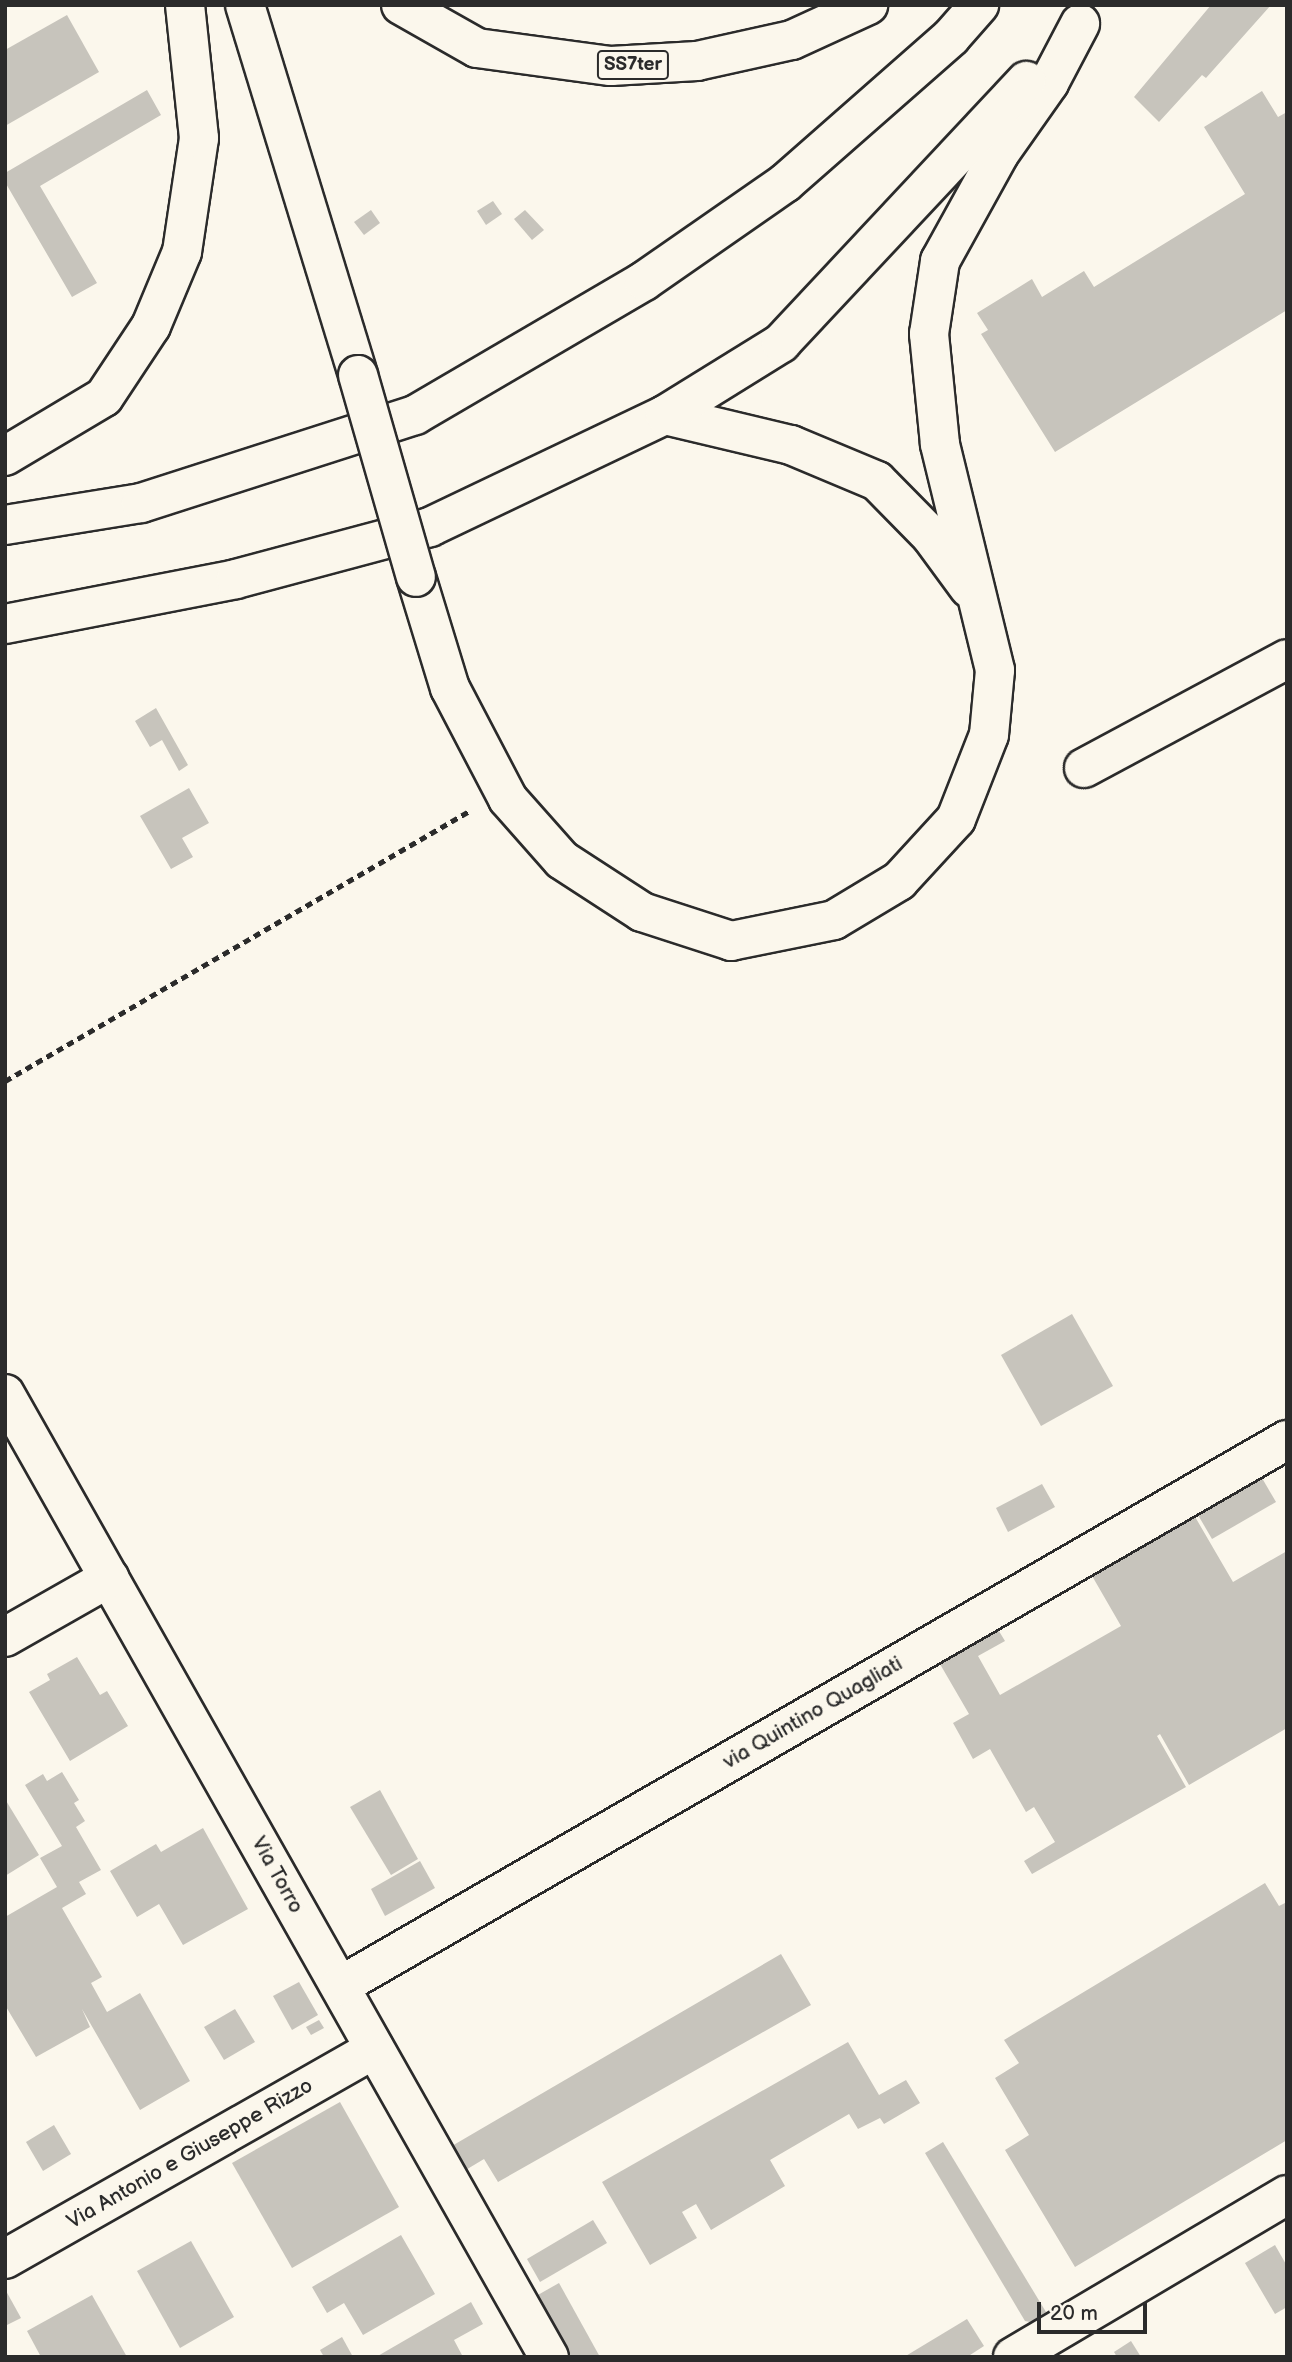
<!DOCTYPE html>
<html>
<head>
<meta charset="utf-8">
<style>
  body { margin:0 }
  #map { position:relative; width:1292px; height:2362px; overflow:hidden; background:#fbf7ec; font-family:"Balsamiq Sans",sans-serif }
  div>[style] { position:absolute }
  .building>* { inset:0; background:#c7c4bc }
  .path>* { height:4.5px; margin-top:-2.25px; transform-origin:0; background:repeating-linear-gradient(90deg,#2b2b2b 0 7px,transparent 0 12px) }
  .roads { filter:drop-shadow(2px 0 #2b2b2b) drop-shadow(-2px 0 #2b2b2b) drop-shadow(0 2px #2b2b2b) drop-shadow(0 -2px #2b2b2b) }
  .minor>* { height:38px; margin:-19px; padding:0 19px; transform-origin:19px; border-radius:19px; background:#fbf7ec }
  .highway>* { height:38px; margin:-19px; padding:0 19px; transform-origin:19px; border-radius:19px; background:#fbf7ec }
  .bridges { filter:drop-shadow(2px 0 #2b2b2b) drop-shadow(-2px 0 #2b2b2b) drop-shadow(0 2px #2b2b2b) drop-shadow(0 -2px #2b2b2b) }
  .highway-bridge>* { height:38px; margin:-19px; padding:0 19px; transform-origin:19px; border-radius:19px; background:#fbf7ec }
  span { translate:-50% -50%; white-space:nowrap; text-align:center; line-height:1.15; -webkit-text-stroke:6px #fbf7ec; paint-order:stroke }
  .shield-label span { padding:2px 5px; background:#fbf7ec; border:2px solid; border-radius:5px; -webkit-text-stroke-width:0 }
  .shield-label { font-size:19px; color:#2b2b2b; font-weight:700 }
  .street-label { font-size:21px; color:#2b2b2b }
  .frame { position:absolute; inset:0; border:7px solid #2b2b2b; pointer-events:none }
  .scale { position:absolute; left:1037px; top:2302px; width:110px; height:32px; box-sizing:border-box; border:4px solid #2b2b2b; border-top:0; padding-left:9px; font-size:21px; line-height:24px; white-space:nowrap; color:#2b2b2b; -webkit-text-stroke:5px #fbf7ec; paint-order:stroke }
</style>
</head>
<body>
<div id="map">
  <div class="building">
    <div style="clip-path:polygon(1211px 5px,1271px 5px,1206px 78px,1202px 75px,1159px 122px,1134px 97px)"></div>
    <div style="clip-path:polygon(67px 15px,99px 72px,5px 126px,5px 50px)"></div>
    <div style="clip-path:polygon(147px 90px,161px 115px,40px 186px,97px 283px,72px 297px,5px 182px,5px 173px)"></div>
    <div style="clip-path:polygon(1262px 91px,1278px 117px,1287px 112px,1287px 310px,1055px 452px,981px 334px,988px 330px,977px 313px,1032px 279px,1042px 297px,1084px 271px,1094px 287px,1245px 194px,1204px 127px)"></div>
    <div style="clip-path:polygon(493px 201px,502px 214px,486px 225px,477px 211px)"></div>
    <div style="clip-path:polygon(371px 210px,380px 223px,364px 235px,354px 222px)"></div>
    <div style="clip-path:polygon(525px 210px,544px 230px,532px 240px,514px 219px)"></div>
    <div style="clip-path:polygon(156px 708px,188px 765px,179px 771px,162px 740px,150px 747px,135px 721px)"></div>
    <div style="clip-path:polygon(189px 788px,209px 823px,182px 838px,193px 857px,171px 869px,140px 816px)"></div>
    <div style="clip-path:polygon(1072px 1314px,1113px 1386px,1041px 1426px,1001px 1355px)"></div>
    <div style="clip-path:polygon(1255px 1466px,1276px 1502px,1212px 1539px,1191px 1503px)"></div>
    <div style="clip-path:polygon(1042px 1484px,1055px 1507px,1008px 1532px,996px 1508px)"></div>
    <div style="clip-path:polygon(1187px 1503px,1233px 1582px,1287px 1551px,1287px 1728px,1189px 1785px,1160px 1734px,1157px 1736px,1186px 1787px,1032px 1874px,1024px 1861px,1055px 1842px,1034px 1807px,1026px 1812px,990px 1749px,973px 1759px,953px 1723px,969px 1714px,933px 1652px,991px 1618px,1005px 1641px,978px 1656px,1000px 1695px,1121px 1626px,1084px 1562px)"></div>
    <div style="clip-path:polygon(77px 1657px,100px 1695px,107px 1691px,128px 1726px,70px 1761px,29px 1692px,50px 1680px,47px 1674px)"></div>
    <div style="clip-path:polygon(62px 1772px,79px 1800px,74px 1803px,85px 1821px,76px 1827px,101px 1870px,79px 1882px,86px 1894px,62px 1908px,102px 1977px,91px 1983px,107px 2012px,140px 1993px,190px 2081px,140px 2110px,82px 2009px,90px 2027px,36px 2057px,5px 2005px,5px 1917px,57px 1887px,40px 1858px,62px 1846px,25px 1785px,43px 1774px,47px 1781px)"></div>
    <div style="clip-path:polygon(380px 1790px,418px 1859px,391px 1875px,350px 1807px)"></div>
    <div style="clip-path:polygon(5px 1799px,39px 1855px,5px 1876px)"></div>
    <div style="clip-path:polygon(203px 1828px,248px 1909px,183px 1945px,159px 1904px,137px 1917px,110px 1871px,156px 1844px,161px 1852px)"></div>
    <div style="clip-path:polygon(420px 1861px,435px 1888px,385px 1916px,371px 1889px)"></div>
    <div style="clip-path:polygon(1265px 1883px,1279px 1906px,1287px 1902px,1287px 2140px,1075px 2267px,1005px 2150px,1029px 2135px,995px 2078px,1019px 2063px,1004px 2040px)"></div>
    <div style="clip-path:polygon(781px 1954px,811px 2005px,498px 2182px,484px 2159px,459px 2174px,445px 2150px)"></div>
    <div style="clip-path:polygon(299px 1982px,318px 2015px,292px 2030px,273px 1996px)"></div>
    <div style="clip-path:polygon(235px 2009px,255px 2042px,224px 2060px,204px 2027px)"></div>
    <div style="clip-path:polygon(319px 2020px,324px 2028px,311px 2035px,306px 2027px)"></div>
    <div style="clip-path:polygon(848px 2042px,879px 2095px,906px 2080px,920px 2103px,884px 2124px,880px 2118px,858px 2129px,849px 2114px,770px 2160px,785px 2186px,711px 2230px,696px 2204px,682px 2212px,697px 2238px,650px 2265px,602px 2182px)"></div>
    <div style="clip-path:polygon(340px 2102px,399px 2207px,292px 2268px,232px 2163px)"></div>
    <div style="clip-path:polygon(54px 2125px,71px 2154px,43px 2171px,26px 2142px)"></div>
    <div style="clip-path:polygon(943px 2142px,1046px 2312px,1030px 2322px,1025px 2321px,925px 2153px)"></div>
    <div style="clip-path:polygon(593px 2220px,607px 2243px,540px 2282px,527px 2259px)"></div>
    <div style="clip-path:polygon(401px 2235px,435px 2294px,363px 2335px,344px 2303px,327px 2313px,312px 2287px)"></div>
    <div style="clip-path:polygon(191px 2241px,234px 2317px,180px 2348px,137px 2271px)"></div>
    <div style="clip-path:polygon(1275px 2245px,1287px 2266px,1287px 2307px,1275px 2314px,1245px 2263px)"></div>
    <div style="clip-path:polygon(559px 2283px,600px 2357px,560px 2357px,529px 2300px)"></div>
    <div style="clip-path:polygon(5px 2289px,21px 2318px,5px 2326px)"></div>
    <div style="clip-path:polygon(92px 2295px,127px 2357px,41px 2357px,27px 2331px)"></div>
    <div style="clip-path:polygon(471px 2302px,483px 2324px,454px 2340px,463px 2357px,376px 2357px)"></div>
    <div style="clip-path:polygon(967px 2319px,984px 2346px,967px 2357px,904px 2357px)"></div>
    <div style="clip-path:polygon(342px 2337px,353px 2357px,324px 2357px,320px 2350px)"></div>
    <div style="clip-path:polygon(1131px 2341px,1141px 2357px,1117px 2357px,1114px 2352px)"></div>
  </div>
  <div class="path">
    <div style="left:5px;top:1081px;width:539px;rotate:-30.18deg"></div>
  </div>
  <div class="roads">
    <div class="minor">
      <div style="left:1084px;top:768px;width:230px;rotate:-28.2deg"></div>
      <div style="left:5px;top:1394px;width:1106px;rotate:60.54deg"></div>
      <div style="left:5px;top:1637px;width:120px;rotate:-29.6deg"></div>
      <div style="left:340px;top:1986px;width:1093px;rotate:-29.97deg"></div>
      <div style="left:5px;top:2259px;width:425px;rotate:-29.6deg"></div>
      <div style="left:1013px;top:2357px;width:318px;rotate:-30.6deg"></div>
    </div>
    <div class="highway">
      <div style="left:245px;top:5px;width:387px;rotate:73deg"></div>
      <div style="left:401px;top:5px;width:87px;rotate:29.5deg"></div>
      <div style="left:477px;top:48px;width:135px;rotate:7.7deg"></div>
      <div style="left:611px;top:66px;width:86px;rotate:-3.3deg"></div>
      <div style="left:697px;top:61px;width:97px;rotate:-12.5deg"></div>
      <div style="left:792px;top:40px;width:84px;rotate:-24.7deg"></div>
      <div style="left:665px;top:415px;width:130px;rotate:13.4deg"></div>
      <div style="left:791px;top:445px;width:93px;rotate:22.7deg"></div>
      <div style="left:877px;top:481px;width:77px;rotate:45.5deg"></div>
      <div style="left:931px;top:536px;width:64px;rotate:53.8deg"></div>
      <div style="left:5px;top:456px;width:115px;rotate:-30.8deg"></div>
      <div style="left:104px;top:397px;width:85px;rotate:-56.5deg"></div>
      <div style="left:151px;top:326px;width:80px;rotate:-67.3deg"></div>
      <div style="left:182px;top:252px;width:115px;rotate:-81.5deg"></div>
      <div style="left:199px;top:138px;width:134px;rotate:-96deg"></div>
      <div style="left:5px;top:525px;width:138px;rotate:-9.2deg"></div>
      <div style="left:141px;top:503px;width:288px;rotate:-17.8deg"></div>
      <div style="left:415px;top:415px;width:265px;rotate:-30.3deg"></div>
      <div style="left:644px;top:281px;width:172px;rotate:-34.8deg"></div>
      <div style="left:785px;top:183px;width:221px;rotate:-41.3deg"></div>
      <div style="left:951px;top:37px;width:43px;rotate:-48.8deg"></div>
      <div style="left:416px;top:577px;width:116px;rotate:73deg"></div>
      <div style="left:450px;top:688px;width:125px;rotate:62.4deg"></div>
      <div style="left:508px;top:799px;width:81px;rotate:48.5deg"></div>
      <div style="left:562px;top:860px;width:95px;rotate:33deg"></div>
      <div style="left:642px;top:912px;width:94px;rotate:18deg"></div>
      <div style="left:731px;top:941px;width:105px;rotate:-11.5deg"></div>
      <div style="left:834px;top:920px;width:76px;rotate:-31deg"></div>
      <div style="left:899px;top:881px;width:84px;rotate:-47.4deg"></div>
      <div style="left:956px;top:819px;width:90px;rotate:-68.6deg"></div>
      <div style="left:989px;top:735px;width:65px;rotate:-84.7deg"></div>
      <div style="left:995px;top:670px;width:233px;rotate:-103.7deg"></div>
      <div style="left:940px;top:444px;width:111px;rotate:-95.7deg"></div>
      <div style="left:929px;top:334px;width:74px;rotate:-81.4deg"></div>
      <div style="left:940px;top:261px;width:122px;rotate:-61.1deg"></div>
      <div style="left:999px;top:154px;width:87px;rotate:-54.8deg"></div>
      <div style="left:1049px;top:83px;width:67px;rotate:-62.3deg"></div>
      <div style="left:5px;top:624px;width:235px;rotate:-11deg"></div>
      <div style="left:236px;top:579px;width:201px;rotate:-15deg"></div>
      <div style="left:430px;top:527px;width:260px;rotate:-25.5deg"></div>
      <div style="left:665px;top:415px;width:137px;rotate:-31.8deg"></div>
      <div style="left:781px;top:343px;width:359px;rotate:-46.9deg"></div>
    </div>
  </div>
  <div class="bridges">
    <div class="highway-bridge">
      <div style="left:358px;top:375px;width:210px;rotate:74deg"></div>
    </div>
  </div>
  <div class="shield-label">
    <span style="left:633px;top:65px">SS7ter</span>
  </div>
  <div class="street-label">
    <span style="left:813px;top:1713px;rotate:-30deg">via Quintino Quagliati</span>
    <span style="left:277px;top:1875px;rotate:61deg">Via Torro</span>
    <span style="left:190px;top:2154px;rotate:-30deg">Via Antonio e Giuseppe Rizzo</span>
  </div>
  <div class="frame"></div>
  <div class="scale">20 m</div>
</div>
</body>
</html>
